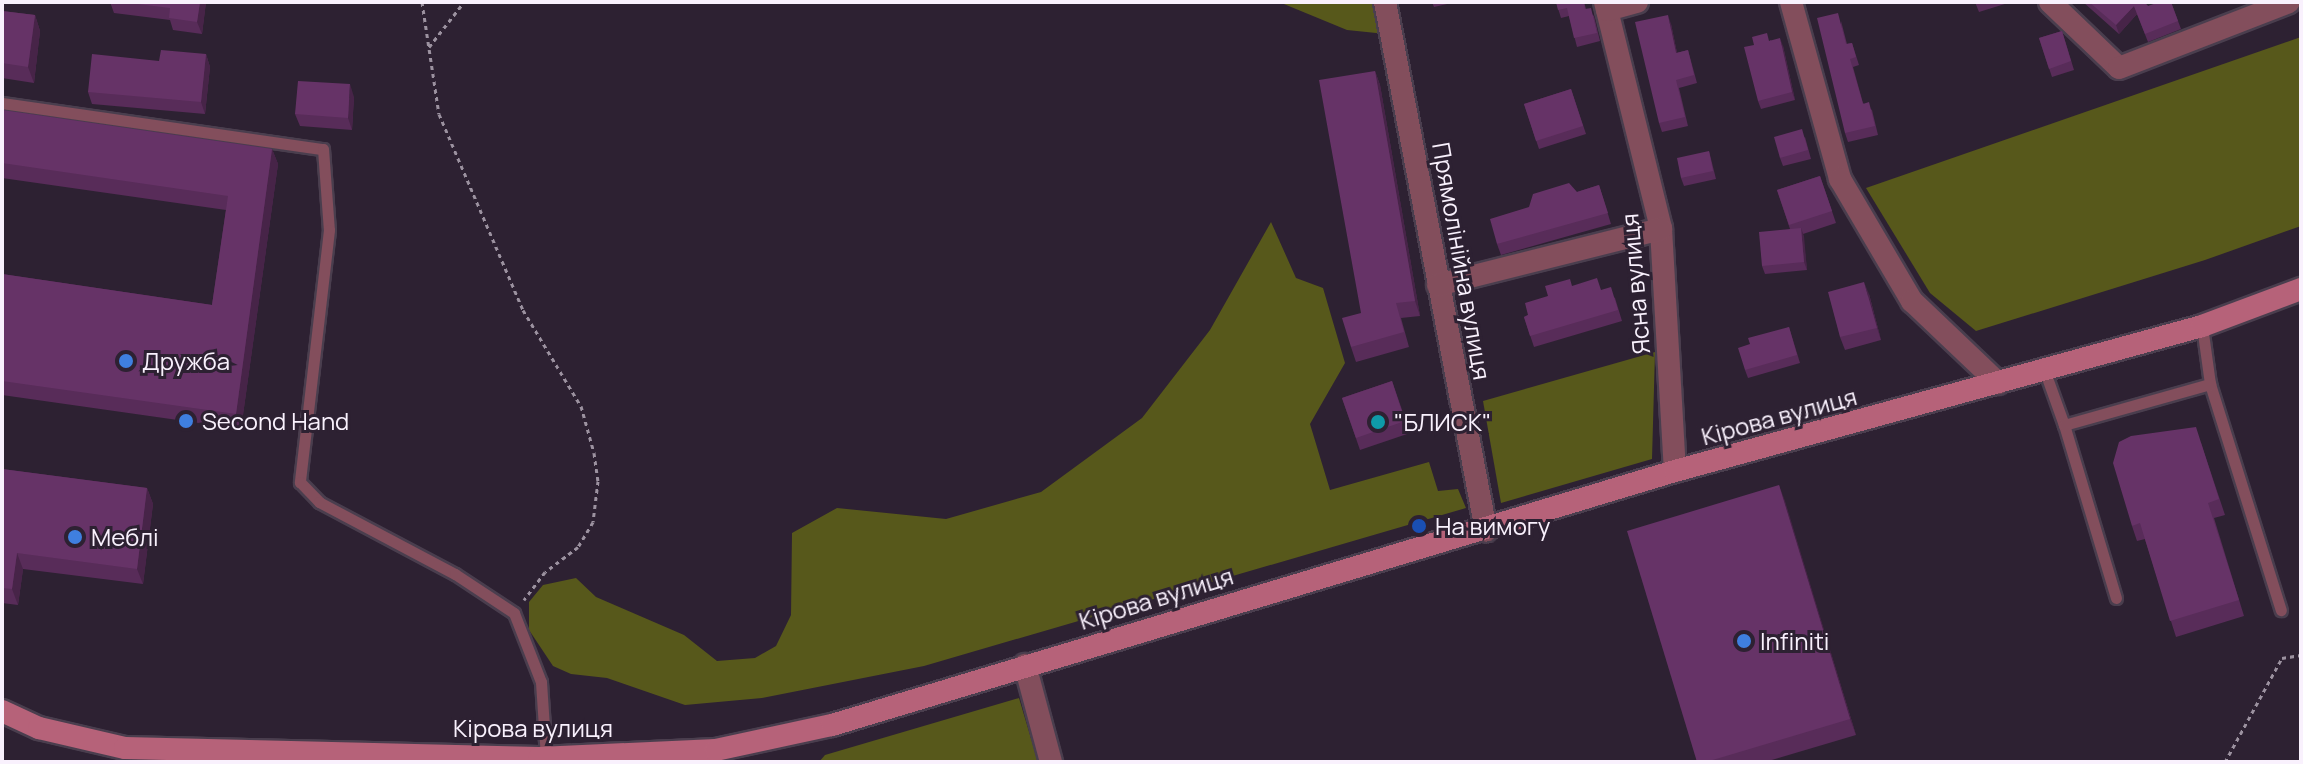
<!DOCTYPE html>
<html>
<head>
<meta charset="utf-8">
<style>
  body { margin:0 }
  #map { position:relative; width:2303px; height:764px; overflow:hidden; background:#2d2132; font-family:Manrope,sans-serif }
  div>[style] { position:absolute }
  .forest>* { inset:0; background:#57581b }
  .path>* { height:3px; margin-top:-1.5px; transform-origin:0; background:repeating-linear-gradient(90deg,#9c92a0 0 4px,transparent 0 8px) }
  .roads { filter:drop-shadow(2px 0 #4a3e4e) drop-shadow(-2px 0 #4a3e4e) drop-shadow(0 2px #4a3e4e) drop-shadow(0 -2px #4a3e4e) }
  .service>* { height:11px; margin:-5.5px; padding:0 5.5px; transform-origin:5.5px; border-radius:5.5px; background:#834e5c }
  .minor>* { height:22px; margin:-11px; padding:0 11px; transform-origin:11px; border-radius:11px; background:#834e5c }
  .secondary>* { height:22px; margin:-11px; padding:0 11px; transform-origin:11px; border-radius:11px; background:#b66279 }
  .wall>* { inset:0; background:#582c59 }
  .shaded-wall>* { inset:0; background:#472448 }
  .building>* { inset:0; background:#663367 }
  .dots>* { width:22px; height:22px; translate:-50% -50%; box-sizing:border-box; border:4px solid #2d2132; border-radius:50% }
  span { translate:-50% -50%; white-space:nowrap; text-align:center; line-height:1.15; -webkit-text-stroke:6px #2d2132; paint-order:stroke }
  .street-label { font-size:24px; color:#f9f1fd }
  .poi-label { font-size:24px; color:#f9f1fd }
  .left { translate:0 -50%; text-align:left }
  .frame { position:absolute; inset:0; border:4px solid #f9f1fd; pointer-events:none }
</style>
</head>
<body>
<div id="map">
  <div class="forest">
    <div style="clip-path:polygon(1279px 2px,1378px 2px,1386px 34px,1347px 30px)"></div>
    <div style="clip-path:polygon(2301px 37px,2301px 226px,2205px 260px,1976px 331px,1930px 293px,1866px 188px)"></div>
    <div style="clip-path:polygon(1271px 222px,1296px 278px,1323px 288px,1345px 363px,1310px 424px,1330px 490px,1429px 462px,1438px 491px,1458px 489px,1466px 508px,924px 666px,762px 698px,685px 705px,607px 678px,571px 674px,553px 666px,529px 630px,529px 602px,543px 585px,576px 578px,596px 597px,684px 635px,717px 661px,755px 658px,776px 646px,791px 615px,792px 533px,837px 508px,946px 519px,1041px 492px,1142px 418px,1210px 330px)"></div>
    <div style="clip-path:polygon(1655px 352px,1652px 459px,1501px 503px,1483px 401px)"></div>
    <div style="clip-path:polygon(1019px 698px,1038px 762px,819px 762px,825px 755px)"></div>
  </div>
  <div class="path">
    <div style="left:422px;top:2px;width:113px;rotate:81.4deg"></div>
    <div style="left:439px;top:114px;width:213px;rotate:66.8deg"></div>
    <div style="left:523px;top:310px;width:112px;rotate:58.9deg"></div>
    <div style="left:581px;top:406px;width:49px;rotate:74.5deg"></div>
    <div style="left:594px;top:453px;width:28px;rotate:82deg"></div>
    <div style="left:598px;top:481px;width:41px;rotate:97deg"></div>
    <div style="left:593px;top:522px;width:29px;rotate:121deg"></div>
    <div style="left:578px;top:547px;width:41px;rotate:142.9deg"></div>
    <div style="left:545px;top:572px;width:35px;rotate:127deg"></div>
    <div style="left:429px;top:47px;width:57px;rotate:-52.1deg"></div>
    <div style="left:2225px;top:762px;width:119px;rotate:-61.3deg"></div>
    <div style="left:2282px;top:658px;width:19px;rotate:-9deg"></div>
  </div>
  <div class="roads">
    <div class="service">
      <div style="left:2px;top:103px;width:324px;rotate:8.2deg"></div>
      <div style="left:323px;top:149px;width:81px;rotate:85.8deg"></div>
      <div style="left:329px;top:230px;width:254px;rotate:96.6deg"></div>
      <div style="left:300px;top:482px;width:28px;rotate:46deg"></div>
      <div style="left:319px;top:502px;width:154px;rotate:27.9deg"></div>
      <div style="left:455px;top:574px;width:71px;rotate:33.5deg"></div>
      <div style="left:514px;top:613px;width:74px;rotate:68.6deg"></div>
      <div style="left:541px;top:682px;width:75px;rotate:86.2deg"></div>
      <div style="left:2202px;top:326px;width:59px;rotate:82.1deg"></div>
      <div style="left:2210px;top:384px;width:237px;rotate:72.6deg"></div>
      <div style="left:2045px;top:372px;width:56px;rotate:70.3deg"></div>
      <div style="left:2116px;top:598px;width:181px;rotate:-106.7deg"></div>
      <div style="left:2064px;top:425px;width:152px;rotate:-15.7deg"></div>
    </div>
    <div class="minor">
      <div style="left:1385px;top:2px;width:538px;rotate:79.17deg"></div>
      <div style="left:1605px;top:2px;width:234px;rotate:76.1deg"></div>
      <div style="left:1661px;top:229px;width:242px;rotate:86.7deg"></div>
      <div style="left:1791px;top:2px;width:184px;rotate:74.5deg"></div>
      <div style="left:1840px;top:179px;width:142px;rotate:59.5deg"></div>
      <div style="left:1912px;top:301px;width:119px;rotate:43.6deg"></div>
      <div style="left:2050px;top:2px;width:95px;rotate:43.7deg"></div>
      <div style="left:2119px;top:68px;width:182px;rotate:-21.2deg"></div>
      <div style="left:1607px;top:10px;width:31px;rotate:-15deg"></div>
      <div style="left:1438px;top:285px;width:230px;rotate:-14.1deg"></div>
      <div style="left:1025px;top:665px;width:100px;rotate:75deg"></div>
    </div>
    <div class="secondary">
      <div style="left:2px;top:711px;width:41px;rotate:24.7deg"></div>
      <div style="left:39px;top:728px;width:88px;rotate:13.1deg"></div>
      <div style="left:125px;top:748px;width:414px;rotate:1.4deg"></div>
      <div style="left:539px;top:758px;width:177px;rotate:-2.6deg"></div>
      <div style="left:716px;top:750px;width:119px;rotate:-12.2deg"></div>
      <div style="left:832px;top:725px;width:880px;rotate:-16.77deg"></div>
      <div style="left:1675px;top:471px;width:547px;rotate:-15.38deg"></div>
      <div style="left:2202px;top:326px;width:106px;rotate:-20.5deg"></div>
    </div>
  </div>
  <div class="wall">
    <div style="clip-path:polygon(110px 2px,206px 2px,202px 34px,173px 30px,170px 20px,114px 13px)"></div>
    <div style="clip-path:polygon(1432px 2px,1456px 2px,1434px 7px)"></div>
    <div style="clip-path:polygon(1556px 2px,1584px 2px,1586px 9px,1594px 16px,1600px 41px,1577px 47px,1569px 16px,1561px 18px)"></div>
    <div style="clip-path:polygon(1975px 2px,2007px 2px,2008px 3px,1979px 12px)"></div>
    <div style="clip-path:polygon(2083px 2px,2144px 2px,2148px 6px,2171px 2px,2181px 29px,2148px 42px,2137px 14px,2119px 34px)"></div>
    <div style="clip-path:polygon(2px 11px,35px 15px,40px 31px,34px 83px,2px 78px)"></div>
    <div style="clip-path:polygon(1841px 21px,1847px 44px,1852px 43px,1859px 65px,1853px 67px,1863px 103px,1872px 110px,1878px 135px,1848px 142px,1845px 133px)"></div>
    <div style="clip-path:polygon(1671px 24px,1677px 53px,1688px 50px,1697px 83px,1679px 88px,1688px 126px,1662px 132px,1659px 123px)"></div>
    <div style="clip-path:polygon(2062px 31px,2074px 70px,2052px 77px,2039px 38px)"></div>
    <div style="clip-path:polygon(1770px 40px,1783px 46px,1795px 100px,1761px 109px,1758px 101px)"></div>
    <div style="clip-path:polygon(206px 54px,210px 67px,205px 114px,92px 104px,88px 92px,159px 61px)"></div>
    <div style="clip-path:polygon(1375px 71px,1380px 85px,1420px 316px,1401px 318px,1409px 347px,1356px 362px,1351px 347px,1361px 313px)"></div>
    <div style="clip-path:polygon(1571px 89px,1586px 134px,1539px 149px,1524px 104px)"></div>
    <div style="clip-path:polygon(354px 97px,352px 130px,300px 126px,295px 114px)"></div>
    <div style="clip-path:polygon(2px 110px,272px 149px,278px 164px,241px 429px,2px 395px,2px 274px,212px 305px,226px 210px,2px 178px)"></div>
    <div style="clip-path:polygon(1805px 137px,1811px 159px,1783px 166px,1780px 158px)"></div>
    <div style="clip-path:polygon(1709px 151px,1716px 179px,1684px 186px,1681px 178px)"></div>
    <div style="clip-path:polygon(1820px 176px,1836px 223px,1803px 234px,1807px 270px,1765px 274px,1762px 266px,1790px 229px,1777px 190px)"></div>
    <div style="clip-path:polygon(1599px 185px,1611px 224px,1501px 255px,1497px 244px,1577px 192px)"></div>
    <div style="clip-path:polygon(1572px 286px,1601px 290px,1615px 298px,1622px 321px,1534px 347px,1524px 317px,1528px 315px,1548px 296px)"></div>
    <div style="clip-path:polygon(1869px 294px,1881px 340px,1845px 350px,1840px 337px)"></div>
    <div style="clip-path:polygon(1789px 327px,1800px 363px,1748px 378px,1745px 370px,1750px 344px)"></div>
    <div style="clip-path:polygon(1392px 381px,1410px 433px,1360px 450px,1342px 398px)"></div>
    <div style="clip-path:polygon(2201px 443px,2225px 515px,2214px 518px,2244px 616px,2176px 637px,2145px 539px,2137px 541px,2132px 526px)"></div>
    <div style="clip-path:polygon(2px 469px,147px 488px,153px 504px,143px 584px,23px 569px,18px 605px,2px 603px)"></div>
    <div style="clip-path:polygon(1779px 485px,1856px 735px,1765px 762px,1697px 762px)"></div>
  </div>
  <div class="shaded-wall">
    <div style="clip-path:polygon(200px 2px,206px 2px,202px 34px,197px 22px)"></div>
    <div style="clip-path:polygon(2134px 6px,2137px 14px,2119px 34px,2116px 25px)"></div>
    <div style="clip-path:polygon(35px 15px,40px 31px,34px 83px,28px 67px)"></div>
    <div style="clip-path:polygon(1668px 15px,1671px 24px,1679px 62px,1676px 53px)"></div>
    <div style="clip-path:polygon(1780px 38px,1783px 46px,1795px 100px,1792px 92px)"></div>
    <div style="clip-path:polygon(206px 54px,210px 67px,205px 114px,201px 102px)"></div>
    <div style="clip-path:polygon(1375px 71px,1380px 85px,1420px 316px,1415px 301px)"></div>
    <div style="clip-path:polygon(350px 84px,354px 97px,352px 130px,348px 118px)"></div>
    <div style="clip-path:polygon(272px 149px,278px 164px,241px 429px,236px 414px)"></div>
    <div style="clip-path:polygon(1801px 228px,1804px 236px,1807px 270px,1804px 262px)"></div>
    <div style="clip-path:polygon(1864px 282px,1869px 294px,1881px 340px,1877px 328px)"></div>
    <div style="clip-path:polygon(1779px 485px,1785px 501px,1856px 735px,1850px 719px)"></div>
    <div style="clip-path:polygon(147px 488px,153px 504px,143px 584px,137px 569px)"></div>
    <div style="clip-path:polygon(17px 553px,23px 569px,18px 605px,12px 589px)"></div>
  </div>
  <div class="building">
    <div style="clip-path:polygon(121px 2px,200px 2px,197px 22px,169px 18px,170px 8px)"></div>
    <div style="clip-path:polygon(1556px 2px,1584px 2px,1585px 9px,1591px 8px,1597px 33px,1574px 38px,1567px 8px,1558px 10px)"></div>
    <div style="clip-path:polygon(2089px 2px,2144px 2px,2148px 6px,2159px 2px,2171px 2px,2178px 21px,2145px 34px,2134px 6px,2116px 25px)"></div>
    <div style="clip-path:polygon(2px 11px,35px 15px,28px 67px,2px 63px)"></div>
    <div style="clip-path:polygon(1838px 13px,1846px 44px,1852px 43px,1856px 57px,1850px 59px,1863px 104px,1869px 102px,1875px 126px,1845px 133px,1817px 18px)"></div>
    <div style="clip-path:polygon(1668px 15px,1676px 53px,1688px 50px,1694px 75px,1676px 80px,1685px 117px,1659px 123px,1635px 22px)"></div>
    <div style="clip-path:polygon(2062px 31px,2071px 61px,2049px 69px,2039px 38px)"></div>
    <div style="clip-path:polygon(1767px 33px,1769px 41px,1780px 38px,1792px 92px,1758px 101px,1744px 47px,1754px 45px,1752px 37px)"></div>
    <div style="clip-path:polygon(161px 50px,206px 54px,201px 102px,88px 92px,92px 54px,159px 61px)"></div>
    <div style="clip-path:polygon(1375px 71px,1415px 301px,1396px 303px,1404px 332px,1351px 347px,1342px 318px,1361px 313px,1319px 80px)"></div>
    <div style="clip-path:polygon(298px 81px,350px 84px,348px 118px,295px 114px)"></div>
    <div style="clip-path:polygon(1571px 89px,1583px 126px,1536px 141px,1524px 104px)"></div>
    <div style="clip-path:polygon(2px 110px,272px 149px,236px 414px,2px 381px,2px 274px,212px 305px,228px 196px,2px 163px)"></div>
    <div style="clip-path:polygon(1802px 129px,1808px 150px,1780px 158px,1774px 137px)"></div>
    <div style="clip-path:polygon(1709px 151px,1713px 171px,1681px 178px,1677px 158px)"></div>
    <div style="clip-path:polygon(1820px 176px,1832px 211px,1789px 225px,1777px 190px)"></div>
    <div style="clip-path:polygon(1569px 183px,1577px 192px,1599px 185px,1608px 213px,1497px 244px,1490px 219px,1529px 207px,1533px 194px)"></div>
    <div style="clip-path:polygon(1801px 228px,1804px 262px,1762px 266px,1759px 232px)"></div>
    <div style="clip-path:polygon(1597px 278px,1601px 290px,1611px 287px,1618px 310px,1530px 336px,1524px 317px,1528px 315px,1525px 303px,1548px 296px,1545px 286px,1570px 279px,1572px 286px)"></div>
    <div style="clip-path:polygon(1864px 282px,1877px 328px,1840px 337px,1828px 292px)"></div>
    <div style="clip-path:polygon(1789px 327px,1797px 355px,1745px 370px,1738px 348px,1750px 344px,1748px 338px)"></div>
    <div style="clip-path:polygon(1392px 381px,1405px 421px,1356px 438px,1342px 398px)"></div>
    <div style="clip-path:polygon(2196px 427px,2219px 499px,2208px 503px,2239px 600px,2170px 621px,2140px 523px,2132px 526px,2113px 463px,2119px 442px,2131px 436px)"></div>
    <div style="clip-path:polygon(2px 469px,147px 488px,137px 569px,17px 553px,12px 589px,2px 588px)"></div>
    <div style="clip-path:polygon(1779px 485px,1850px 719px,1706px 762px,1697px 762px,1627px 531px)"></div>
  </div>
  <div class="dots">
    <div style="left:126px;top:361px;background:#3f7fe0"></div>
    <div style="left:186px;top:421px;background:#3f7fe0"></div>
    <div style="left:1378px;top:422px;background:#0f9aa8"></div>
    <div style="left:1419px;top:526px;background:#1a4fb4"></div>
    <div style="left:75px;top:537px;background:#3f7fe0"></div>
    <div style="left:1744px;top:641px;background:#3f7fe0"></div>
  </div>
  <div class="street-label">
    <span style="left:1462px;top:261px;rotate:80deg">Прямолінійна вулиця</span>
    <span style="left:1635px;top:284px;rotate:-95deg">Ясна вулиця</span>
    <span style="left:1779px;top:416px;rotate:-15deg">Кірова вулиця</span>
    <span style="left:1156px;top:598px;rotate:-17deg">Кірова вулиця</span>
    <span style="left:533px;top:728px">Кірова вулиця</span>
  </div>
  <div class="poi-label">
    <span class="left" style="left:142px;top:361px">Дружба</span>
    <span class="left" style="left:202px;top:421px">Second Hand</span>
    <span class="left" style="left:1394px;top:422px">"БЛИСК"</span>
    <span class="left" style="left:1435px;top:526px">На вимогу</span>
    <span class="left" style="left:91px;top:537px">Меблі</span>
    <span class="left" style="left:1760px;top:641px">Infiniti</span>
  </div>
  <div class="frame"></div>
</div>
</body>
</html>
